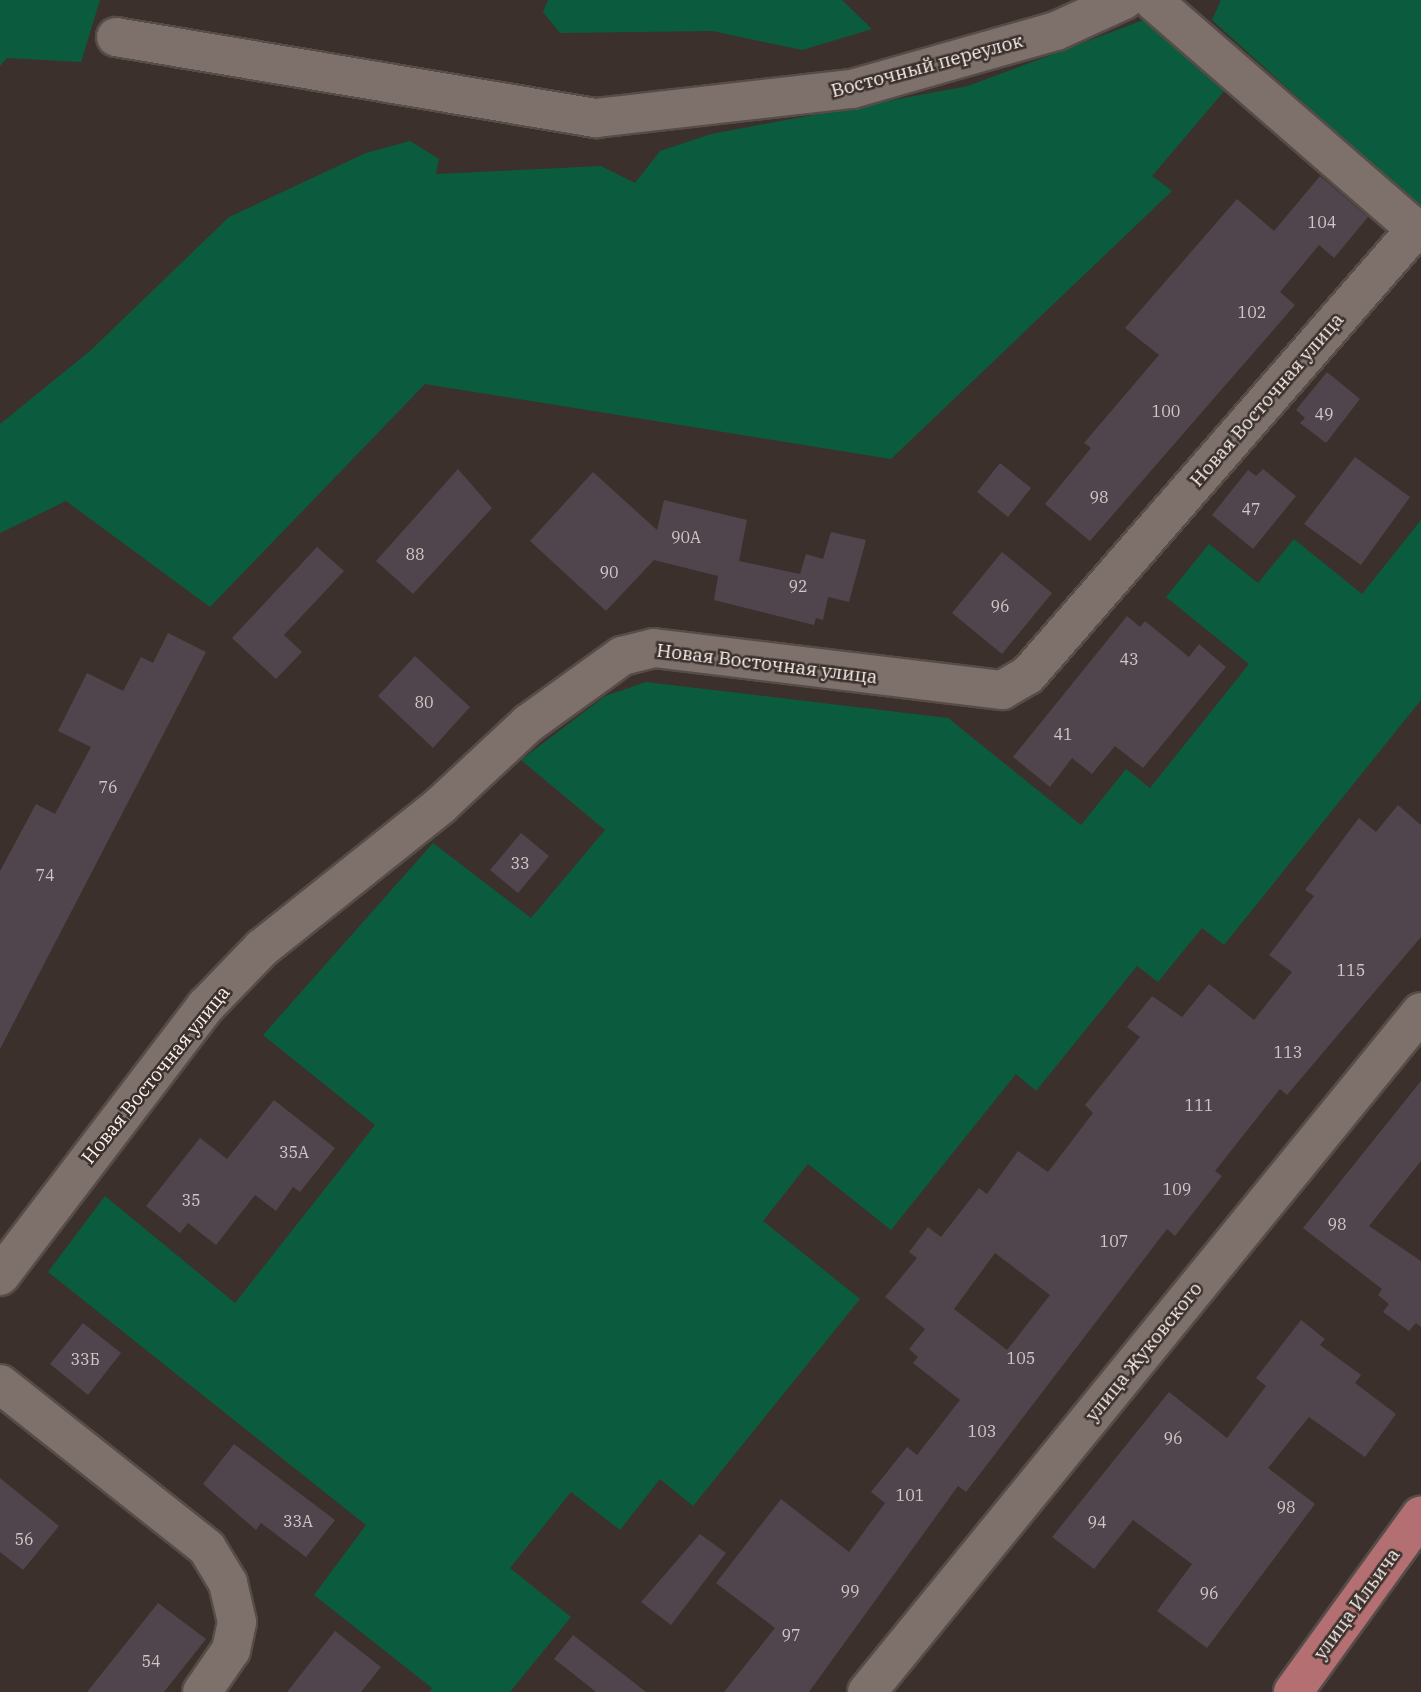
<!DOCTYPE html>
<html>
<head>
<meta charset="utf-8">
<style>
  body { margin:0 }
  #map { position:relative; width:1421px; height:1692px; overflow:hidden; background:#3b302b; font-family:"IBM Plex Serif",serif }
  div>[style] { position:absolute }
  .green>* { inset:0; background:#0b5c3f }
  .building>* { inset:0; background:#50454c }
  .roads { filter:drop-shadow(2px 0 #564c48) drop-shadow(-2px 0 #564c48) drop-shadow(0 2px #564c48) drop-shadow(0 -2px #564c48) }
  .street>* { height:38px; margin:-19px; padding:0 19px; transform-origin:19px; border-radius:19px; background:#7e716c }
  .primary>* { height:38px; margin:-19px; padding:0 19px; transform-origin:19px; border-radius:19px; background:#b36f71 }
  span { translate:-50% -50%; white-space:nowrap; text-align:center; line-height:1.15; -webkit-text-stroke:5px #3b302b; paint-order:stroke }
  .number-label { font-size:16px; color:#d0c8c7 }
  .number-label span { -webkit-text-stroke-width:0 }
  .street-label { font-size:19px; color:#fbf3f0 }
</style>
</head>
<body>
<div id="map">
  <div class="green">
    <div style="clip-path:polygon(0 0,100px 0,81px 62px,7px 58px,0 66px)"></div>
    <div style="clip-path:polygon(548px 0,842px 0,872px 29px,802px 50px,712px 31px,560px 33px,543px 12px)"></div>
    <div style="clip-path:polygon(1221px 0,1421px 0,1421px 209px,1212px 20px)"></div>
    <div style="clip-path:polygon(1146px 19px,1226px 89px,1152px 176px,1172px 191px,891px 459px,425px 384px,210px 607px,66px 501px,0 533px,0 424px,90px 351px,229px 217px,366px 153px,410px 141px,439px 159px,436px 174px,601px 166px,635px 183px,660px 151px,711px 134px,968px 86px)"></div>
    <div style="clip-path:polygon(1421px 520px,1421px 700px,1224px 945px,1202px 928px,1158px 982px,1137px 966px,1036px 1091px,1016px 1074px,891px 1230px,808px 1164px,763px 1221px,860px 1299px,693px 1506px,660px 1479px,620px 1530px,571px 1492px,510px 1568px,571px 1617px,510px 1692px,430px 1692px,432px 1688px,314px 1595px,366px 1525px,48px 1272px,105px 1196px,235px 1303px,375px 1125px,263px 1035px,433px 843px,531px 918px,605px 830px,521px 760px,605px 696px,646px 682px,948px 718px,1081px 825px,1126px 769px,1150px 788px,1249px 664px,1166px 597px,1209px 544px,1258px 583px,1294px 539px,1362px 594px)"></div>
  </div>
  <div class="building">
    <div style="clip-path:polygon(1320px 176px,1368px 217px,1334px 258px,1319px 245px,1280px 292px,1295px 305px,1090px 541px,1045px 504px,1091px 448px,1084px 443px,1159px 355px,1125px 328px,1237px 199px,1274px 231px)"></div>
    <div style="clip-path:polygon(1327px 372px,1360px 399px,1326px 443px,1300px 423px,1305px 418px,1296px 410px)"></div>
    <div style="clip-path:polygon(1355px 457px,1410px 497px,1361px 565px,1304px 524px)"></div>
    <div style="clip-path:polygon(1000px 463px,1031px 488px,1008px 517px,977px 492px)"></div>
    <div style="clip-path:polygon(458px 469px,492px 508px,413px 594px,376px 561px)"></div>
    <div style="clip-path:polygon(1263px 469px,1296px 496px,1253px 549px,1212px 515px,1248px 470px,1256px 476px)"></div>
    <div style="clip-path:polygon(593px 472px,657px 530px,664px 500px,747px 520px,739px 561px,800px 574px,806px 554px,823px 559px,831px 532px,866px 540px,849px 602px,828px 597px,823px 620px,816px 618px,814px 625px,714px 600px,718px 576px,654px 560px,606px 611px,530px 541px)"></div>
    <div style="clip-path:polygon(317px 547px,344px 571px,284px 635px,302px 652px,276px 679px,232px 638px)"></div>
    <div style="clip-path:polygon(1002px 552px,1052px 593px,1002px 654px,952px 613px)"></div>
    <div style="clip-path:polygon(1127px 616px,1140px 627px,1145px 621px,1189px 657px,1199px 644px,1226px 667px,1143px 768px,1115px 746px,1092px 774px,1072px 758px,1050px 787px,1013px 757px)"></div>
    <div style="clip-path:polygon(168px 633px,206px 652px,0 1049px,0 871px,36px 804px,55px 814px,91px 747px,58px 731px,87px 673px,123px 691px,141px 657px,153px 663px)"></div>
    <div style="clip-path:polygon(415px 656px,470px 707px,433px 748px,378px 696px)"></div>
    <div style="clip-path:polygon(evenodd,1398px 805px,1421px 825px,1421px 937px,1287px 1095px,1280px 1089px,1215px 1171px,1222px 1176px,1175px 1236px,1167px 1229px,966px 1492px,958px 1486px,809px 1692px,724px 1692px,775px 1628px,716px 1583px,781px 1499px,849px 1552px,885px 1503px,871px 1492px,907px 1447px,917px 1455px,960px 1400px,913px 1363px,918px 1357px,909px 1349px,925px 1329px,885px 1297px,917px 1258px,909px 1252px,928px 1227px,941px 1237px,979px 1188px,987px 1194px,1018px 1151px,1048px 1172px,1093px 1113px,1085px 1105px,1140px 1037px,1127px 1027px,1152px 996px,1182px 1017px,1209px 984px,1254px 1020px,1292px 972px,1269px 955px,1314px 896px,1305px 890px,1359px 818px,1376px 832px,1398px 805px,995px 1253px,1050px 1295px,1007px 1350px,954px 1309px,995px 1253px)"></div>
    <div style="clip-path:polygon(521px 833px,549px 856px,518px 893px,490px 870px)"></div>
    <div style="clip-path:polygon(1421px 1081px,1421px 1161px,1369px 1226px,1421px 1261px,1421px 1327px,1416px 1323px,1409px 1331px,1383px 1312px,1389px 1304px,1378px 1295px,1382px 1289px,1303px 1228px)"></div>
    <div style="clip-path:polygon(274px 1100px,335px 1148px,300px 1192px,293px 1187px,276px 1211px,255px 1195px,216px 1245px,188px 1223px,180px 1233px,146px 1206px,200px 1138px,227px 1159px)"></div>
    <div style="clip-path:polygon(1301px 1320px,1325px 1339px,1320px 1345px,1361px 1375px,1355px 1383px,1396px 1414px,1365px 1457px,1309px 1417px,1268px 1468px,1315px 1504px,1207px 1648px,1157px 1611px,1192px 1564px,1133px 1520px,1094px 1569px,1052px 1537px,1169px 1392px,1227px 1438px,1266px 1386px,1256px 1378px)"></div>
    <div style="clip-path:polygon(83px 1323px,121px 1353px,88px 1395px,50px 1364px)"></div>
    <div style="clip-path:polygon(234px 1444px,335px 1520px,306px 1557px,261px 1523px,256px 1530px,203px 1484px)"></div>
    <div style="clip-path:polygon(0 1478px,59px 1526px,23px 1570px,0 1552px)"></div>
    <div style="clip-path:polygon(700px 1534px,726px 1553px,671px 1625px,641px 1602px)"></div>
    <div style="clip-path:polygon(158px 1603px,206px 1639px,164px 1692px,87px 1692px)"></div>
    <div style="clip-path:polygon(335px 1631px,381px 1667px,361px 1692px,287px 1692px)"></div>
    <div style="clip-path:polygon(573px 1635px,646px 1692px,596px 1692px,567px 1669px,554px 1659px)"></div>
  </div>
  <div class="roads">
    <div class="street">
      <div style="left:1152px;top:0;width:357px;rotate:41deg"></div>
      <div style="left:116px;top:37px;width:487px;rotate:9.6deg"></div>
      <div style="left:596px;top:118px;width:258px;rotate:-6.5deg"></div>
      <div style="left:852px;top:89px;width:212px;rotate:-15.9deg"></div>
      <div style="left:1056px;top:31px;width:75px;rotate:-24.5deg"></div>
      <div style="left:0;top:1276px;width:340px;rotate:-52.7deg"></div>
      <div style="left:206px;top:1006px;width:81px;rotate:-46deg"></div>
      <div style="left:262px;top:948px;width:229px;rotate:-38.6deg"></div>
      <div style="left:441px;top:805px;width:120px;rotate:-43deg"></div>
      <div style="left:529px;top:723px;width:115px;rotate:-35.8deg"></div>
      <div style="left:622px;top:656px;width:33px;rotate:-14deg"></div>
      <div style="left:654px;top:648px;width:351px;rotate:6.9deg"></div>
      <div style="left:1002px;top:690px;width:30px;rotate:-30deg"></div>
      <div style="left:1028px;top:675px;width:591px;rotate:-48.98deg"></div>
      <div style="left:0;top:1384px;width:264px;rotate:38.4deg"></div>
      <div style="left:207px;top:1548px;width:41px;rotate:59deg"></div>
      <div style="left:228px;top:1583px;width:40px;rotate:77deg"></div>
      <div style="left:237px;top:1622px;width:29px;rotate:102deg"></div>
      <div style="left:231px;top:1650px;width:51px;rotate:124.6deg"></div>
      <div style="left:867px;top:1692px;width:877px;rotate:-50.83deg"></div>
    </div>
    <div class="primary">
      <div style="left:1293px;top:1692px;width:218px;rotate:-54.1deg"></div>
    </div>
  </div>
  <div class="number-label">
    <span style="left:1322px;top:222px">104</span>
    <span style="left:1252px;top:312px">102</span>
    <span style="left:1166px;top:411px">100</span>
    <span style="left:1324px;top:414px">49</span>
    <span style="left:1099px;top:497px">98</span>
    <span style="left:1251px;top:509px">47</span>
    <span style="left:686px;top:537px">90А</span>
    <span style="left:415px;top:554px">88</span>
    <span style="left:609px;top:572px">90</span>
    <span style="left:798px;top:586px">92</span>
    <span style="left:1000px;top:606px">96</span>
    <span style="left:1129px;top:659px">43</span>
    <span style="left:424px;top:702px">80</span>
    <span style="left:1063px;top:734px">41</span>
    <span style="left:108px;top:787px">76</span>
    <span style="left:520px;top:863px">33</span>
    <span style="left:45px;top:875px">74</span>
    <span style="left:1351px;top:970px">115</span>
    <span style="left:1288px;top:1052px">113</span>
    <span style="left:1199px;top:1105px">111</span>
    <span style="left:294px;top:1152px">35А</span>
    <span style="left:1177px;top:1189px">109</span>
    <span style="left:191px;top:1200px">35</span>
    <span style="left:1337px;top:1224px">98</span>
    <span style="left:1114px;top:1241px">107</span>
    <span style="left:1021px;top:1358px">105</span>
    <span style="left:85px;top:1359px">33Б</span>
    <span style="left:982px;top:1431px">103</span>
    <span style="left:1173px;top:1438px">96</span>
    <span style="left:910px;top:1495px">101</span>
    <span style="left:1286px;top:1507px">98</span>
    <span style="left:298px;top:1521px">33А</span>
    <span style="left:1097px;top:1522px">94</span>
    <span style="left:24px;top:1539px">56</span>
    <span style="left:850px;top:1591px">99</span>
    <span style="left:1209px;top:1593px">96</span>
    <span style="left:791px;top:1635px">97</span>
    <span style="left:151px;top:1661px">54</span>
  </div>
  <div class="street-label">
    <span style="left:927px;top:66px;rotate:-15deg">Восточный переулок</span>
    <span style="left:1267px;top:400px;rotate:-49deg">Новая Восточная улица</span>
    <span style="left:767px;top:664px;rotate:7deg">Новая Восточная улица</span>
    <span style="left:156px;top:1075px;rotate:-51deg">Новая Восточная улица</span>
    <span style="left:1144px;top:1352px;rotate:-51deg">улица Жуковского</span>
    <span style="left:1357px;top:1604px;rotate:-54deg">улица Ильича</span>
  </div>
</div>
</body>
</html>
